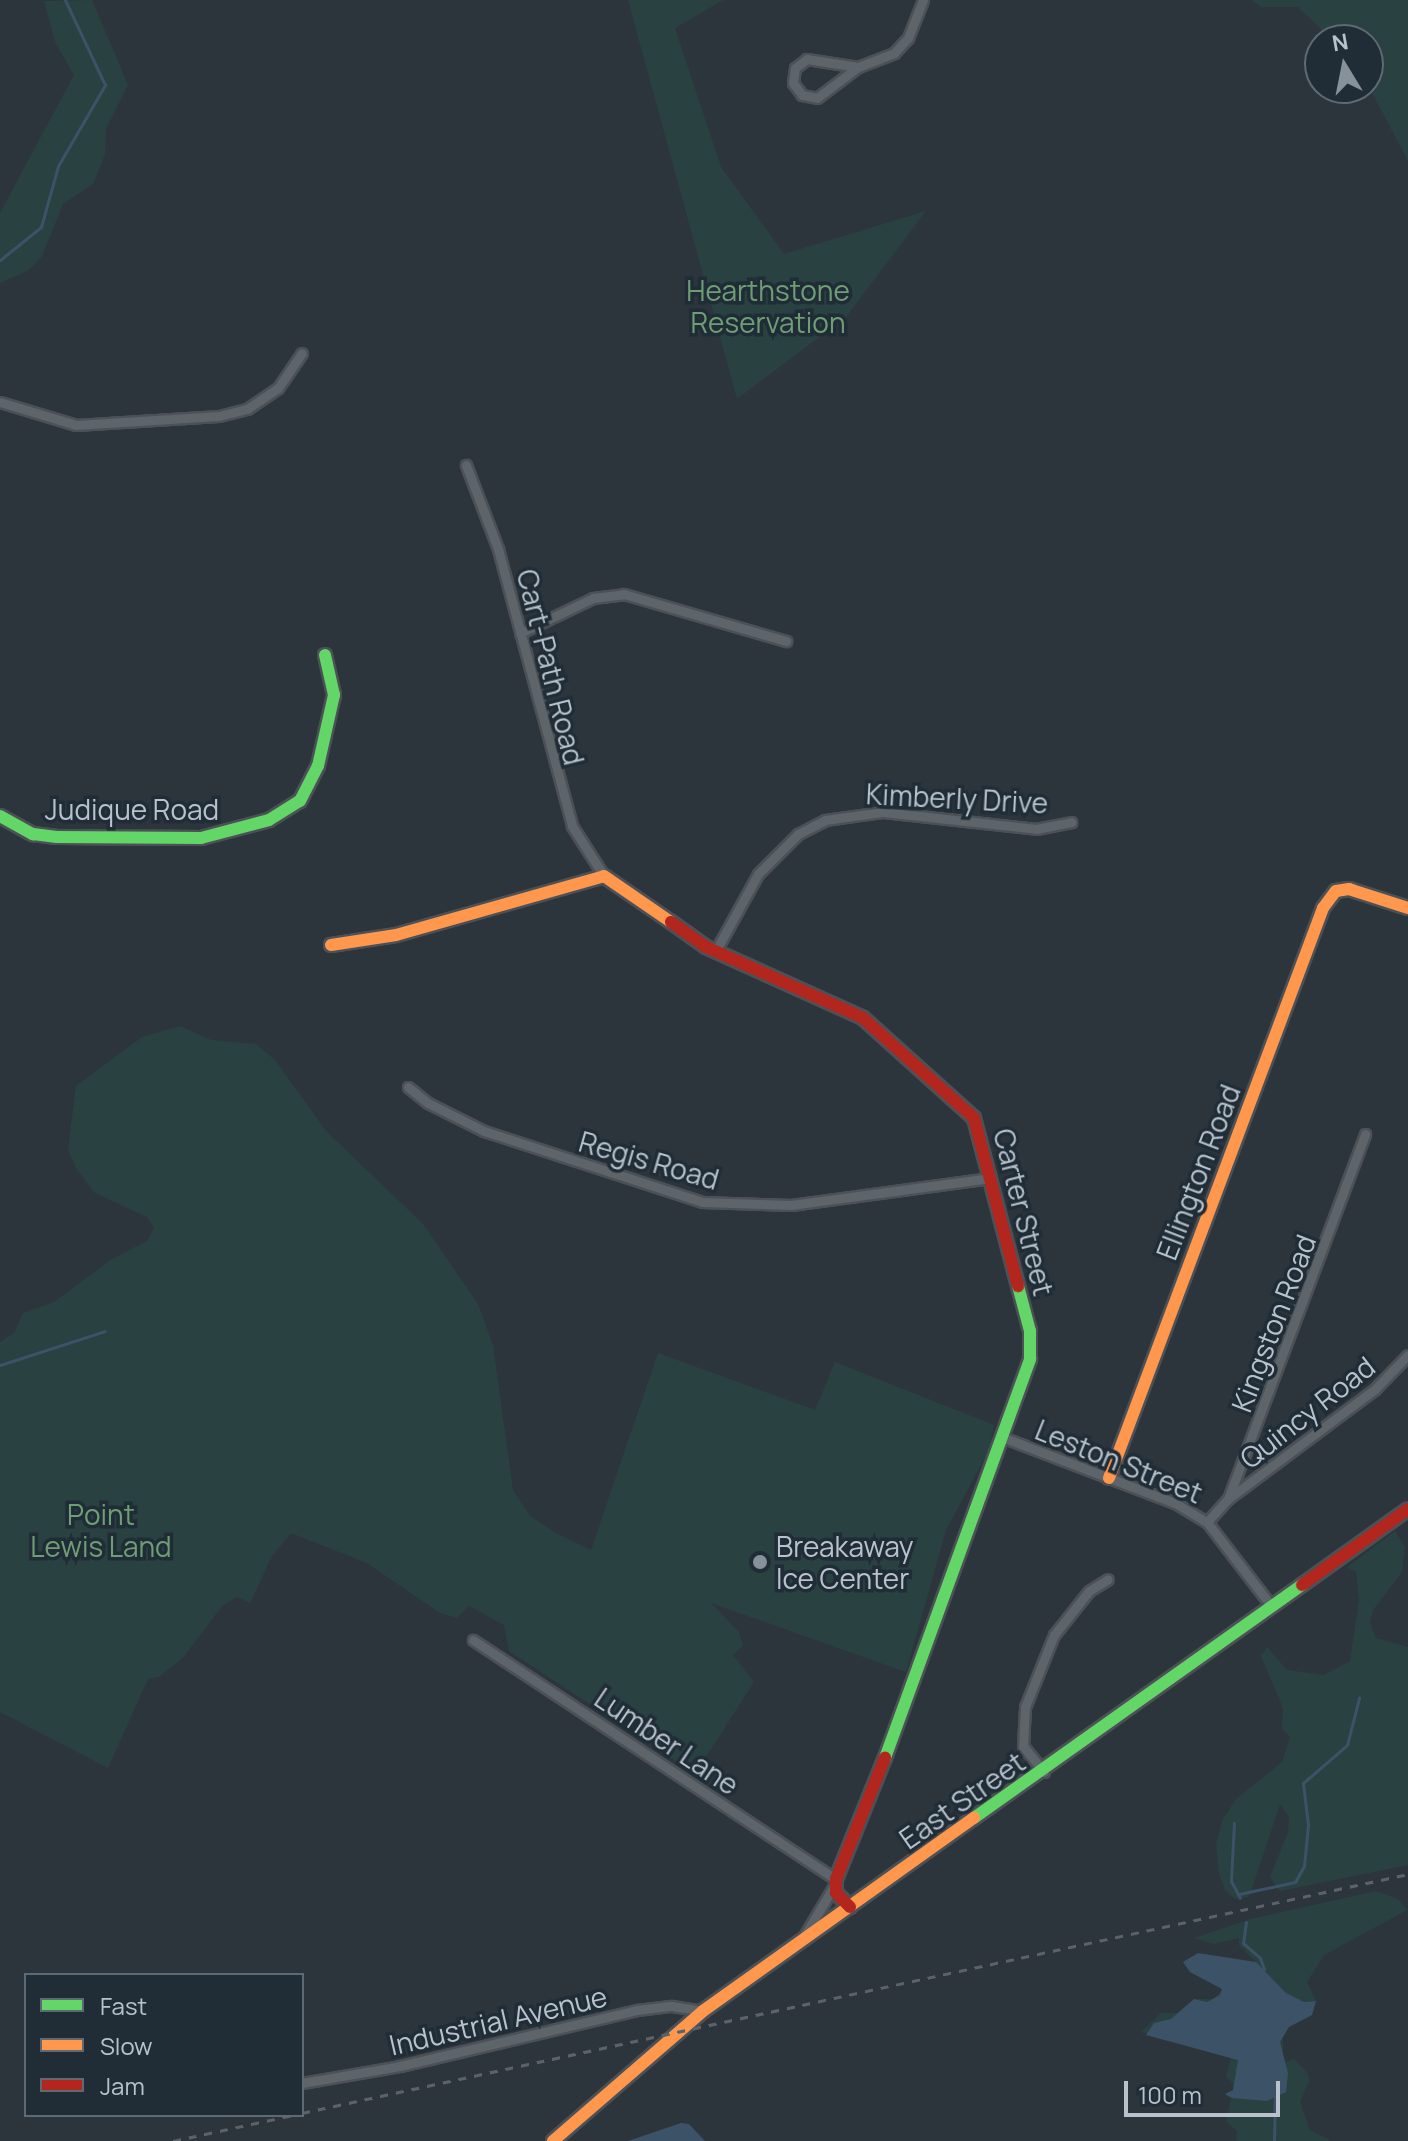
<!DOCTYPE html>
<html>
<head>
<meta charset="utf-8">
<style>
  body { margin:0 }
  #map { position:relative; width:1408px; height:2141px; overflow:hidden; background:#2d353c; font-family:Manrope,sans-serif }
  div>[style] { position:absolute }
  .green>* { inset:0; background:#2a4142 }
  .water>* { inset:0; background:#3c5367 }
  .stream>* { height:3px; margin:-1.5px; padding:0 1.5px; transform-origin:1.5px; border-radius:1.5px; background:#3c5367 }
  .roads { filter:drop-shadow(2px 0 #4b5156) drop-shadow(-2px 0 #4b5156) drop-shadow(0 2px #4b5156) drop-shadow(0 -2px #4b5156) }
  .street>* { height:9px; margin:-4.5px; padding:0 4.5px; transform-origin:4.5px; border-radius:4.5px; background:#5d646a }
  .fast>* { height:12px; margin:-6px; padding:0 6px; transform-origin:6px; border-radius:6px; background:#63d668 }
  .slow>* { height:12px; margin:-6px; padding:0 6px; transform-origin:6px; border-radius:6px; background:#ff974d }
  .jam>* { height:12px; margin:-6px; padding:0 6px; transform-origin:6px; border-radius:6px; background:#b3261e }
  .rail>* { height:3px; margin-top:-1.5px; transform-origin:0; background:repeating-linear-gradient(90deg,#5c6268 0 8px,transparent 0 16px) }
  .dots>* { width:22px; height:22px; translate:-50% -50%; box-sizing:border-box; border:4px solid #202d37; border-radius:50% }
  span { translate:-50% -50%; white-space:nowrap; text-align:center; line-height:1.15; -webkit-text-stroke:7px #202d37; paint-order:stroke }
  .park-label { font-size:28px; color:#6f9d74 }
  .street-label { font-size:28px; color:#b8c2cc }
  .poi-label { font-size:28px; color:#b8c2cc }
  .left { translate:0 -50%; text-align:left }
  .legend { position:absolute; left:24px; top:1973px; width:280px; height:144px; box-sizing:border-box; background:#202d37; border:2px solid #5d6973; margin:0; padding:10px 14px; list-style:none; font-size:24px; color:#b8c2cc }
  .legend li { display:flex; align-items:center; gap:16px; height:40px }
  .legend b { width:40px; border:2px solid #5d6973 }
  .north { position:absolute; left:1304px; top:24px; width:80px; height:80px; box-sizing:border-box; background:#202d37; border:2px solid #5d6973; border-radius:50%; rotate:350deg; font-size:22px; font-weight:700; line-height:32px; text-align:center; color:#b8c2cc }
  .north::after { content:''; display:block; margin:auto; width:28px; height:36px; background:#87919a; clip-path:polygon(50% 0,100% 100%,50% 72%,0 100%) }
  .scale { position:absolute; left:1124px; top:2081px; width:156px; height:36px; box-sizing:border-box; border:4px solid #b8c2cc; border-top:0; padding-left:10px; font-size:24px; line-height:28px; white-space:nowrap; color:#b8c2cc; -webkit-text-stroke:6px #202d37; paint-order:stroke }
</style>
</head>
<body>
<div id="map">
  <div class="green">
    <div style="clip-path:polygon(92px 0,128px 85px,106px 129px,105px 154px,93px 184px,63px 204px,42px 256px,29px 270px,0 283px,0 213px,74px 75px,55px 42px,44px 1px)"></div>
    <div style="clip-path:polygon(628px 0,723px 0,675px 28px,721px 167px,784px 254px,926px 211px,846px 317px,737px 399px)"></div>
    <div style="clip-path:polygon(1252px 0,1408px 0,1408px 161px,1368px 85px,1368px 40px,1332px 40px,1298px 7px,1261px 7px)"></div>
    <div style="clip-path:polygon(180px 1026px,211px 1040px,256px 1044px,275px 1060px,326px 1131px,423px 1224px,478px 1304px,493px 1345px,513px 1490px,530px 1516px,556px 1533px,591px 1550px,658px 1353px,815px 1410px,835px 1362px,994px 1425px,989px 1450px,946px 1530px,906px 1672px,711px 1603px,739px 1632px,743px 1646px,733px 1655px,754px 1682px,704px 1760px,679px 1763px,509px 1651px,504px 1625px,469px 1606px,457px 1618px,440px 1613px,367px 1563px,291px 1533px,272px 1556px,250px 1603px,237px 1597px,222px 1606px,182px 1659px,159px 1677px,148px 1679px,108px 1768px,0 1712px,0 1342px,14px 1333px,23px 1313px,54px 1302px,112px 1259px,147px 1241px,154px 1228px,147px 1217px,95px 1193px,77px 1170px,68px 1150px,76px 1086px,142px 1037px)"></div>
    <div style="clip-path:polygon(1395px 1531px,1405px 1547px,1402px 1572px,1373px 1610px,1370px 1622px,1376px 1638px,1408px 1647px,1408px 1865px,1280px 1891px,1270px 1877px,1288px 1832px,1289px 1817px,1280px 1804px,1249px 1897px,1235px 1899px,1225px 1890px,1219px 1873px,1216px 1844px,1223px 1819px,1236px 1799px,1282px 1762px,1290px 1737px,1282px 1729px,1283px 1708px,1261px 1656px,1267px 1647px,1287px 1670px,1324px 1675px,1350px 1661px,1359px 1600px,1356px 1572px,1347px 1567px)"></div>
    <div style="clip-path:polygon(1376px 1891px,1398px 1899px,1407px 1910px,1324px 1955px,1307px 1982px,1316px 2001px,1304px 2002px,1286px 1993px,1239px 1945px,1239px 1938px,1214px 1944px,1194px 1938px,1251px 1919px)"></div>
    <div style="clip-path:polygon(1223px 1989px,1283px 2039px,1283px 2063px,1294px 2059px,1307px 2072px,1310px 2080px,1300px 2101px,1304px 2114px,1310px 2130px,1331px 2141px,1236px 2141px,1237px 2131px,1226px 2122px,1231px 2098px,1225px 2094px,1233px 2091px,1233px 2083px,1226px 2077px,1231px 2057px,1141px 2032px,1161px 2013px,1179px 2013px,1194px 1999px,1214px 1999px)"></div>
  </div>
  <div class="water">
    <div style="clip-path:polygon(1198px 1953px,1256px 1962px,1286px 1993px,1304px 2002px,1316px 2001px,1312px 2015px,1289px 2027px,1280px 2042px,1288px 2073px,1286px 2092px,1267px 2101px,1232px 2098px,1225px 2094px,1233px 2090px,1238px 2060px,1146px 2035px,1154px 2023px,1171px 2019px,1194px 1999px,1207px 2002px,1220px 1995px,1222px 1989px,1190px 1972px,1183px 1962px)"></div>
    <div style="clip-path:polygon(681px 2123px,689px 2124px,705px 2141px,628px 2141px)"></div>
  </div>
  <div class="stream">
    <div style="left:0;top:260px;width:53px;rotate:-38.8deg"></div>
    <div style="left:41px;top:227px;width:63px;rotate:-74.4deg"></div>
    <div style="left:58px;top:166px;width:94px;rotate:-59.9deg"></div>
    <div style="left:105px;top:85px;width:94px;rotate:-115.2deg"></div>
    <div style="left:0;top:1365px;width:110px;rotate:-17.9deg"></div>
    <div style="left:1234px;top:1823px;width:58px;rotate:93deg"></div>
    <div style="left:1231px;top:1881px;width:19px;rotate:62deg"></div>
    <div style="left:1239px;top:1894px;width:57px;rotate:-12.1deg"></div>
    <div style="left:1295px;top:1882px;width:18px;rotate:-61deg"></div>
    <div style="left:1304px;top:1866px;width:41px;rotate:-84.4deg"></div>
    <div style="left:1308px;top:1825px;width:42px;rotate:-96.8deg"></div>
    <div style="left:1303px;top:1783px;width:58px;rotate:-40.8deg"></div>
    <div style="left:1347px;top:1745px;width:49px;rotate:-75.7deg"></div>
    <div style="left:1246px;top:1922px;width:21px;rotate:98deg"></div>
    <div style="left:1243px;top:1943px;width:23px;rotate:41deg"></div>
    <div style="left:1260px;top:1958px;width:12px;rotate:70deg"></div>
    <div style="left:1274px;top:2141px;width:46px;rotate:-88.8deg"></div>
  </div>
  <div class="roads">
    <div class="street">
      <div style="left:858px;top:67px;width:52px;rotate:-171.1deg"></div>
      <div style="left:807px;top:59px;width:15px;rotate:143deg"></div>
      <div style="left:795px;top:68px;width:15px;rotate:98deg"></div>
      <div style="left:793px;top:83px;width:15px;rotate:53deg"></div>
      <div style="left:802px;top:95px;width:15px;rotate:11deg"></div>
      <div style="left:817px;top:98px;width:51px;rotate:-37.1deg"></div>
      <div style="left:858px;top:67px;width:39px;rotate:-21deg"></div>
      <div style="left:894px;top:53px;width:21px;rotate:-47deg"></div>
      <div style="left:908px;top:38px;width:41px;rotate:-68.5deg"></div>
      <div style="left:0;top:402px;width:79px;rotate:16.8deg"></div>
      <div style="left:76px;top:425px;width:143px;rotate:-3.6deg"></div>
      <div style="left:219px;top:416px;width:29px;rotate:-14deg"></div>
      <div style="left:247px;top:409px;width:37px;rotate:-34deg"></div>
      <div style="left:278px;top:388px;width:42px;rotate:-55.6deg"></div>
      <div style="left:466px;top:465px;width:90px;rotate:69.1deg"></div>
      <div style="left:498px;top:549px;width:287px;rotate:75deg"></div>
      <div style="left:572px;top:826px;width:59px;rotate:57.4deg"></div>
      <div style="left:520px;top:633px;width:81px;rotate:-25.6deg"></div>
      <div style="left:593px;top:598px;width:31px;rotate:-7deg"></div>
      <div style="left:624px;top:594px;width:169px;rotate:16.2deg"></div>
      <div style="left:715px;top:952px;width:89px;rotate:-61.1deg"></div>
      <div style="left:758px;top:874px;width:57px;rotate:-45deg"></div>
      <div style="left:798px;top:834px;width:30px;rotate:-27deg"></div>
      <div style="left:825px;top:820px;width:59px;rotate:-7.9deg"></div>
      <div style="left:883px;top:812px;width:154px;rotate:6.3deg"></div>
      <div style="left:1036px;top:829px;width:36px;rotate:-11deg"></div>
      <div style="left:408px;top:1087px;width:26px;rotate:39deg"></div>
      <div style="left:428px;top:1103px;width:63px;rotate:26.6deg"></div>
      <div style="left:484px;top:1131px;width:229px;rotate:18deg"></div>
      <div style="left:702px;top:1202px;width:89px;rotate:1.9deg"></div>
      <div style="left:791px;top:1205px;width:201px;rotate:-7.7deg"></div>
      <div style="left:1002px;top:1437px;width:185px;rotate:20.9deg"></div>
      <div style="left:1175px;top:1503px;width:37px;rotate:31deg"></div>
      <div style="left:1207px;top:1522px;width:107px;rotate:52.6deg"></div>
      <div style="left:1228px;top:1499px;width:184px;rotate:-36.8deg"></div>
      <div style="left:1375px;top:1389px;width:47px;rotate:-45.9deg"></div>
      <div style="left:1207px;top:1522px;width:31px;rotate:-48deg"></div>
      <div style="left:1228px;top:1499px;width:390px;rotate:-69.4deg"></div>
      <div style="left:473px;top:1640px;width:435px;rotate:33.4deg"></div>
      <div style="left:1044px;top:1772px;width:33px;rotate:-129deg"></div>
      <div style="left:1023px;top:1746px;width:39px;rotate:-87deg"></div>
      <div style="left:1025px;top:1707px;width:78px;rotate:-68.1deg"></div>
      <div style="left:1054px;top:1635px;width:56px;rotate:-51.5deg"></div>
      <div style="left:1089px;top:1591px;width:22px;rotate:-32deg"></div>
      <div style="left:803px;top:1938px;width:61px;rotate:-59.2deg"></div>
      <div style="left:302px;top:2083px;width:99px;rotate:-9.8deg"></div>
      <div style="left:400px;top:2066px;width:244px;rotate:-13.3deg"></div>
      <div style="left:637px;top:2010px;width:35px;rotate:-7deg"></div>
      <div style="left:672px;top:2006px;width:31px;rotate:9deg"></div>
    </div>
    <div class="fast">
      <div style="left:0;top:816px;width:38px;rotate:29deg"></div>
      <div style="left:33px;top:834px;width:24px;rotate:7deg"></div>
      <div style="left:57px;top:837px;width:144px;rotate:0.4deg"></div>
      <div style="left:201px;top:838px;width:70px;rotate:-14.8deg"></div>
      <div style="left:269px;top:820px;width:36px;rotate:-32deg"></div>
      <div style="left:300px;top:801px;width:39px;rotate:-63deg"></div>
      <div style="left:318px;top:766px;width:73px;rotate:-77.3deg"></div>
      <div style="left:334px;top:695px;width:41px;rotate:-102.7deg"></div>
      <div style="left:885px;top:1758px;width:425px;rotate:-70deg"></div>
      <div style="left:1030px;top:1359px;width:28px;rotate:-90deg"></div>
      <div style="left:1030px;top:1331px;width:47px;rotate:-104.9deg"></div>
      <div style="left:974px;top:1818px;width:402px;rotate:-35.4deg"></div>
    </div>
    <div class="slow">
      <div style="left:331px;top:945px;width:66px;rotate:-8.7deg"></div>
      <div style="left:396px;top:935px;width:216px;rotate:-15.8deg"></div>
      <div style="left:604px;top:876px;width:81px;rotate:34.5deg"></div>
      <div style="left:1109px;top:1478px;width:609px;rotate:-69.42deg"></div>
      <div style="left:1323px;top:908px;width:21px;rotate:-53deg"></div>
      <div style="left:1336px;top:891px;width:13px;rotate:-9deg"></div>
      <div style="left:1349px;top:889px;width:62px;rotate:17.9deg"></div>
      <div style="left:553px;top:2141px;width:198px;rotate:-40.9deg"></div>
      <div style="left:703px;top:2011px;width:333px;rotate:-35.5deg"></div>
    </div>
    <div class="jam">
      <div style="left:671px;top:922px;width:43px;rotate:35.5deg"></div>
      <div style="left:706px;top:947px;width:172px;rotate:24.3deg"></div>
      <div style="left:863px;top:1018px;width:149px;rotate:42deg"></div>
      <div style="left:974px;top:1118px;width:174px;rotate:75.3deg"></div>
      <div style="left:1302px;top:1585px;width:130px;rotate:-35.6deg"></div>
      <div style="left:850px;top:1907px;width:20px;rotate:-135deg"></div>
      <div style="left:836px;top:1893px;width:14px;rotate:-90deg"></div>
      <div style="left:836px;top:1879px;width:131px;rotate:-68deg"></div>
    </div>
  </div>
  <div class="rail">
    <div style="left:302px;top:2113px;width:1132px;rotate:-12.19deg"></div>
    <div style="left:173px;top:2141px;width:123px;rotate:-12.2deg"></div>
  </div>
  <div class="dots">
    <div style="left:760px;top:1562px;background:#87919a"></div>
  </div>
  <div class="park-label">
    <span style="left:768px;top:306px">Hearthstone<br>Reservation</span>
    <span style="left:101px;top:1530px">Point<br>Lewis Land</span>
  </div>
  <div class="street-label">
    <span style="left:551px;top:667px;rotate:76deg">Cart-Path Road</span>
    <span style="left:957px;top:798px;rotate:3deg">Kimberly Drive</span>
    <span style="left:132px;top:809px">Judique Road</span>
    <span style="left:649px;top:1160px;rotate:16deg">Regis Road</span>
    <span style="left:1198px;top:1172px;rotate:-69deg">Ellington Road</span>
    <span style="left:1024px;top:1212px;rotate:76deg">Carter Street</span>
    <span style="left:1273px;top:1323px;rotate:-69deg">Kingston Road</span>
    <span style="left:1307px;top:1412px;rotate:-38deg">Quincy Road</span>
    <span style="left:1119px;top:1461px;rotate:22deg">Leston Street</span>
    <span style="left:667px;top:1741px;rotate:34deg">Lumber Lane</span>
    <span style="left:962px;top:1800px;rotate:-35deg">East Street</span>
    <span style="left:498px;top:2020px;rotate:-13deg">Industrial Avenue</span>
  </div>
  <div class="poi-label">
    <span class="left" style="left:776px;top:1562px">Breakaway<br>Ice Center</span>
  </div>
  <ul class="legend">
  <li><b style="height:10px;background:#63d668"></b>Fast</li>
  <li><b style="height:10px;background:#ff974d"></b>Slow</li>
  <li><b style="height:10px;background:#b3261e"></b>Jam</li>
  </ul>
  <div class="north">N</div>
  <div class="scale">100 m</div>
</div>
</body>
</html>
